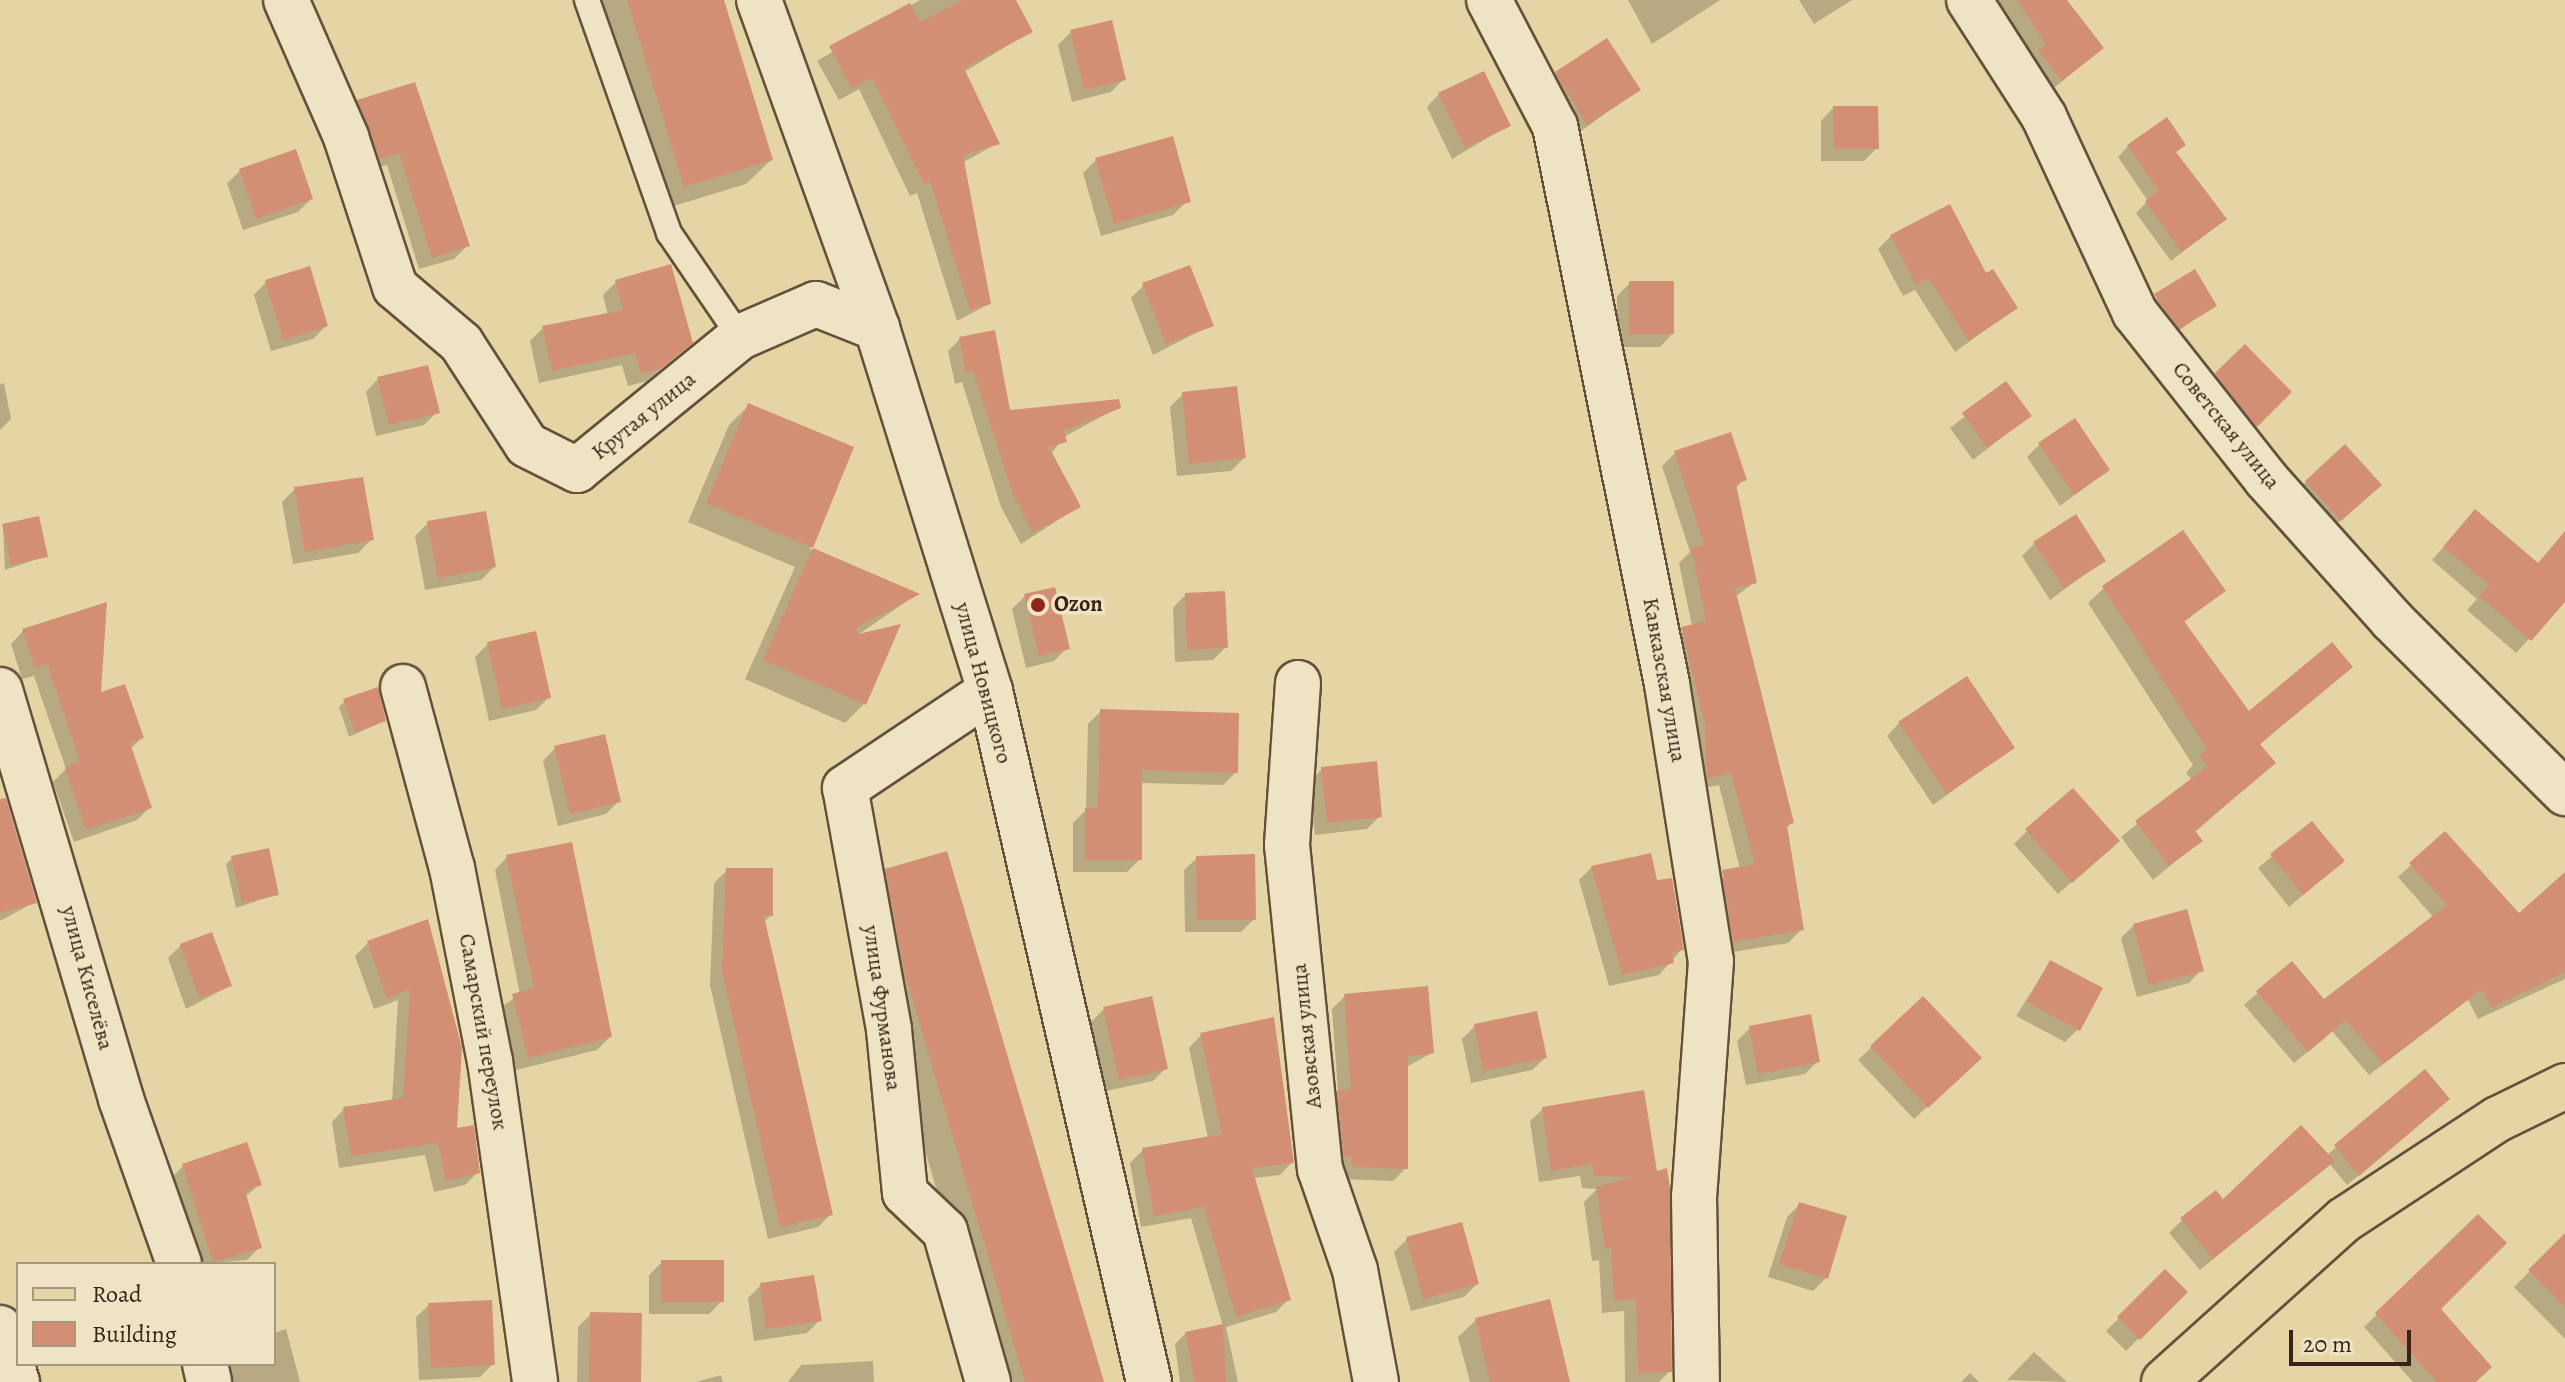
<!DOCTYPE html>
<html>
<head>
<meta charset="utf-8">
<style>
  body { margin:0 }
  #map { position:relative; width:2565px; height:1382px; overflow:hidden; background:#e5d5a4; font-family:Alegreya,serif }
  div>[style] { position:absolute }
  .shadow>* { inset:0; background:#0003 }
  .building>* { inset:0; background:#d28f73 }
  .roads { filter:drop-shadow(2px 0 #64503b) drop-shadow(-2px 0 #64503b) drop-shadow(0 2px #64503b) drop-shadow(0 -2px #64503b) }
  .service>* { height:24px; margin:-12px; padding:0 12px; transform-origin:12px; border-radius:12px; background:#eee4c4 }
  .minor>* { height:44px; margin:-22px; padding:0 22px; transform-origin:22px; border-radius:22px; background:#eee4c4 }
  .primary>* { height:44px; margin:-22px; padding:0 22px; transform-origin:22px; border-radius:22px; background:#e5d5a4 }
  .dots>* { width:22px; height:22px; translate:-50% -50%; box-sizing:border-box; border:4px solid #eee4c4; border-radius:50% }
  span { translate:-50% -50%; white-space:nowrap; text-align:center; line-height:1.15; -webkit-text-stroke:7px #eee4c4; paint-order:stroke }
  .street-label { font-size:22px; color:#392318 }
  .poi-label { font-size:22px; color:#392318; font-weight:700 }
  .left { translate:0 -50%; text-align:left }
  .legend { position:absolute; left:16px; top:1262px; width:260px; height:104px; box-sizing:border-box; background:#eee4c4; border:2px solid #a6977f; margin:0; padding:10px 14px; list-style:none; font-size:24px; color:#392318 }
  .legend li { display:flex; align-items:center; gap:16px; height:40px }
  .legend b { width:40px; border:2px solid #a6977f }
  .scale { position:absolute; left:2289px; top:1330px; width:122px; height:36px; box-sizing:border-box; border:4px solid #392318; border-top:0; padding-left:10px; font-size:24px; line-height:28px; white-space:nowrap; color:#392318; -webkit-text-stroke:6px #eee4c4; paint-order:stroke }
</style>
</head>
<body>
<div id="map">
  <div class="shadow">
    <div style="clip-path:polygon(595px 0,722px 0,771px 160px,746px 184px,660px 210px)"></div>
    <div style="clip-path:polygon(920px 0,1014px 0,1030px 32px,964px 72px,998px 143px,962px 163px,989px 304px,957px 321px,917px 193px,910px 196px,859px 89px,839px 100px,817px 61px)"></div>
    <div style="clip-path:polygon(1628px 0,1720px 0,1652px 44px)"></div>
    <div style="clip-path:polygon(1799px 0,1852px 0,1814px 24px)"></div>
    <div style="clip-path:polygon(1997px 0,2065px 0,2102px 48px,2048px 93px)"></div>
    <div style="clip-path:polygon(1071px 32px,1124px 79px,1111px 92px,1072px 102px,1058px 45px)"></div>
    <div style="clip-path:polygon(1556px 74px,1638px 90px,1574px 136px,1543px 86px)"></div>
    <div style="clip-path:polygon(414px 84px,467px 246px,454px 259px,419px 269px,387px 165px,367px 171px,345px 115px,358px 102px)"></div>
    <div style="clip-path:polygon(1439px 94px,1509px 125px,1452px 159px,1427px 107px)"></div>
    <div style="clip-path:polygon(1833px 108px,1877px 148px,1864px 161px,1821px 161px,1821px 121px)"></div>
    <div style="clip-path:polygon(2184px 144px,2175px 153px,2224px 219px,2171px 261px,2136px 213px,2148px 201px,2118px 157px,2128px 146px)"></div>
    <div style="clip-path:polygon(1096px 160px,1186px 202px,1173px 215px,1101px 236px,1083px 173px)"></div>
    <div style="clip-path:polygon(240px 171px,311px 199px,298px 212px,243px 230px,227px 183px)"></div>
    <div style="clip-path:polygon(1891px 236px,1986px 276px,2015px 308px,1955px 352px,1915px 290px,1903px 296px,1878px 249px)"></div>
    <div style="clip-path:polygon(2194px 272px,2214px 305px,2166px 340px,2142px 308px)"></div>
    <div style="clip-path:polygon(266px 282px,326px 326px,313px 339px,271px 351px,254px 295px)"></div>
    <div style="clip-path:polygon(616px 282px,691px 342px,647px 381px,628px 386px,622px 365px,539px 383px,530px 341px,543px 328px,608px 315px,603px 295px)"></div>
    <div style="clip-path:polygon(1630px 283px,1672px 334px,1660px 347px,1617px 347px,1617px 296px)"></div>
    <div style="clip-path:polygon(1144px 285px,1211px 325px,1153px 355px,1131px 298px)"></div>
    <div style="clip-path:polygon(960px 339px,1009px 412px,1119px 407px,1064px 437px,1051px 454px,1078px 507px,1021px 544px,1001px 507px,962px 382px,955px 384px,948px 351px)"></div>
    <div style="clip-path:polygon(2245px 347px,2290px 392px,2243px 438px,2203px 388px)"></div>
    <div style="clip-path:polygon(378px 379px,437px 412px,424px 425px,376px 436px,366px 392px)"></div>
    <div style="clip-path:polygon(4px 383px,11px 419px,0 430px,0 384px)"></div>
    <div style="clip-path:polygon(2006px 384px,2029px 416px,1973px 460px,1950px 428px)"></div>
    <div style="clip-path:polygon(1183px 394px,1244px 458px,1231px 471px,1177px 476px,1170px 407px)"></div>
    <div style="clip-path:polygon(748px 406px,852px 448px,810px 549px,916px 595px,856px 636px,864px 704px,845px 723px,745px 679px,795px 567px,688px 522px,729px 425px)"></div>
    <div style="clip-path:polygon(2040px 444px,2108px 470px,2060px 506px,2027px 457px)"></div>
    <div style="clip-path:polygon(1675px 453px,1744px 479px,1735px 489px,1755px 582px,1735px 597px,1792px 823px,1785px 829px,1801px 930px,1788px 943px,1721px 954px,1710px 885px,1740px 869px,1719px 785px,1695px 790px,1669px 642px,1692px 626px,1679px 563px,1690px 552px,1662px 466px)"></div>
    <div style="clip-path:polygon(2306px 482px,2366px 497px,2328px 532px,2293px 495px)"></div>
    <div style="clip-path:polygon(295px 489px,371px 540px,358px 553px,293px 564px,282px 502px)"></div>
    <div style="clip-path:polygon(428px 523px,494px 567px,481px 580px,425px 590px,415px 536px)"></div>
    <div style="clip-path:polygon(2463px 524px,2537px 565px,2565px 532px,2565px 599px,2516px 653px,2467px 610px,2477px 599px,2432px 560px)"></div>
    <div style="clip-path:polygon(3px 526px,46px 556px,5px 570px)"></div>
    <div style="clip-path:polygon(2035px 543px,2104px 560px,2050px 600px,2022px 556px)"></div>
    <div style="clip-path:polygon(2104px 588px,2223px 591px,2183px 623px,2249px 714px,2350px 667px,2258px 746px,2273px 763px,2194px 833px,2200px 841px,2153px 880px,2121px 837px,2192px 780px,2186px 773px,2193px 765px,2088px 603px)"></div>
    <div style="clip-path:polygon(1185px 595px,1226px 647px,1213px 660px,1175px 662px,1173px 608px)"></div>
    <div style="clip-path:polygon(1025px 596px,1067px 648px,1054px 661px,1026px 668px,1012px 609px)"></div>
    <div style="clip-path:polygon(23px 631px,142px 738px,130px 749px,150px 807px,137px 820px,74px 842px,53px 782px,66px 769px,34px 676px,22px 679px,11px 644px)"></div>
    <div style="clip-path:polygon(488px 644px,549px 697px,536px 710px,489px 721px,475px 657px)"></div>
    <div style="clip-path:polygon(345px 701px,384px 721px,349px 737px,339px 707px)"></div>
    <div style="clip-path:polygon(1101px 711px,1236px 772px,1223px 785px,1140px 783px,1140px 859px,1127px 872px,1073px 872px,1073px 823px,1086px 810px,1088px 724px)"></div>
    <div style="clip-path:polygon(1899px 723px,2012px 748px,1933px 805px,1887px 736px)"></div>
    <div style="clip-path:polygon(555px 748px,619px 801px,606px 814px,558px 826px,543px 761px)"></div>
    <div style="clip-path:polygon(1322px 769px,1380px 816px,1367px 829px,1315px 835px,1309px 782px)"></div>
    <div style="clip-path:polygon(2312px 823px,2343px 861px,2289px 907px,2258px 868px)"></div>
    <div style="clip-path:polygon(2027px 831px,2104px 854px,2058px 894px,2014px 844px)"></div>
    <div style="clip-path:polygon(2445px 834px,2519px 916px,2565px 874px,2565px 979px,2478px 1019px,2468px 1000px,2369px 1075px,2332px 1031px,2294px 1063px,2244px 1005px,2291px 963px,2324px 1002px,2434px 918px,2398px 877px)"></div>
    <div style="clip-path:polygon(0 851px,35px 902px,0 921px)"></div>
    <div style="clip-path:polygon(507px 857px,610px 1037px,597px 1050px,516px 1070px,500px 1008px,520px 994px,495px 870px)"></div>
    <div style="clip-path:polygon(232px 858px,277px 894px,236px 908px,226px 864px)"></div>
    <div style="clip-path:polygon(1197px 858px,1254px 919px,1241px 932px,1185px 932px,1184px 870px)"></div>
    <div style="clip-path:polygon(1592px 867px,1682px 949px,1659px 975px,1609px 986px,1579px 880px)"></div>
    <div style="clip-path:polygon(727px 870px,771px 915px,764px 922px,831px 1214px,818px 1227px,768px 1239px,710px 985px,714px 883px)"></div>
    <div style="clip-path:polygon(886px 871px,1102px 1382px,993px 1382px,880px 997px,861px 896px)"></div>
    <div style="clip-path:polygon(427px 921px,454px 1131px,478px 1172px,465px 1185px,434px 1192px,425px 1155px,339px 1168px,332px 1122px,344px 1109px,392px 1102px,398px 1000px,374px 1009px,355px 956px,368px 943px)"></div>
    <div style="clip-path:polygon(2134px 925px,2201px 970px,2189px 983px,2137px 997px,2121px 938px)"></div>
    <div style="clip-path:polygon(181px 945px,230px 986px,186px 1009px,168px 958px)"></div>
    <div style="clip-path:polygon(2050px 962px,2078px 1029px,2065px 1042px,2016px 1016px)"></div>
    <div style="clip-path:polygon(1345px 996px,1432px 1053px,1406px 1067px,1406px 1168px,1393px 1181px,1340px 1179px,1325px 1105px,1338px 1092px,1332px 1009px)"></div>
    <div style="clip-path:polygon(1923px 998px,1967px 1070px,1914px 1119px,1858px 1060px)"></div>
    <div style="clip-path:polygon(1104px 1009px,1166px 1068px,1153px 1081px,1106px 1091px,1091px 1022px)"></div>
    <div style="clip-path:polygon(1475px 1026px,1545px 1058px,1532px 1070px,1471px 1083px,1462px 1039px)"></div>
    <div style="clip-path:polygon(1750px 1028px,1818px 1061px,1805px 1074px,1746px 1085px,1737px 1041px)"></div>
    <div style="clip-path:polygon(1201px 1035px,1292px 1162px,1280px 1175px,1253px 1178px,1288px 1300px,1276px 1312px,1226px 1327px,1238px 1382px,1180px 1382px,1175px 1344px,1186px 1333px,1223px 1326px,1191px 1218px,1141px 1227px,1130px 1163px,1143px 1150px,1208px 1138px,1189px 1048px)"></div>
    <div style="clip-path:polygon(2425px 1072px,2436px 1110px,2347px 1185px,2329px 1163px,2200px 1270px,2169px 1233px,2182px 1220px,2327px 1155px)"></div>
    <div style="clip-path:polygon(1643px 1093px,1670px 1371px,1659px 1382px,1625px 1382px,1624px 1311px,1602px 1313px,1599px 1260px,1592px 1261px,1584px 1202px,1597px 1189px,1582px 1188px,1580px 1176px,1539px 1182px,1530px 1121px,1543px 1109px)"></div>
    <div style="clip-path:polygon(183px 1166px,260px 1184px,245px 1197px,260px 1247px,247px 1260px,198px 1264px,170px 1179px)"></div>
    <div style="clip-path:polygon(1800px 1204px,1826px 1278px,1813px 1291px,1768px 1277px,1787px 1217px)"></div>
    <div style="clip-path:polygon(2478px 1217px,2438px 1309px,2474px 1382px,2413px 1382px,2364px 1327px)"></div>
    <div style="clip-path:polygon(2565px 1236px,2565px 1339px,2514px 1287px)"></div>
    <div style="clip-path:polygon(1407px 1239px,1477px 1284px,1464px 1297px,1411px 1311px,1394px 1252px)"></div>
    <div style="clip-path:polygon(662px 1262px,722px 1301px,709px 1314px,649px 1314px,649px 1275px)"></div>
    <div style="clip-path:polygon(2165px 1272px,2185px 1292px,2126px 1351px,2106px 1331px)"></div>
    <div style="clip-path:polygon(761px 1285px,820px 1320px,807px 1333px,754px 1341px,748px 1298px)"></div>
    <div style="clip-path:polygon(429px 1305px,493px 1364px,480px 1377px,419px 1380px,416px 1317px)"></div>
    <div style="clip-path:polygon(591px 1314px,639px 1382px,577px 1382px,578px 1327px)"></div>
    <div style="clip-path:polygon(1476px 1320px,1568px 1382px,1470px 1382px,1458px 1337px)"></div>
    <div style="clip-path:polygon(286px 1329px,300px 1382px,229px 1382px,224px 1364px,274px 1364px,274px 1333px)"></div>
    <div style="clip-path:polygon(2034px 1352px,2067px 1382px,2007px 1380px)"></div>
    <div style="clip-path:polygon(873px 1361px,874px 1382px,788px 1382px,801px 1365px)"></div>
    <div style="clip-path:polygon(1970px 1373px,1979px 1382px,1961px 1382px)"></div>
    <div style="clip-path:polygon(721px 1375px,723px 1382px,696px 1382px)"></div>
  </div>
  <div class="building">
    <div style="clip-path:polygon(627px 0,724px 0,773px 160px,684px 187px)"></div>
    <div style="clip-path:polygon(962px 0,1016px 0,1033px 32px,964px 68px,1000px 144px,963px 155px,991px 304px,970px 310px,930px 181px,924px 184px,872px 78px,852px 89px,829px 46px,910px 3px,920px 22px)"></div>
    <div style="clip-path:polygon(2017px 0,2067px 0,2104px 48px,2062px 81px,2038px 50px,2046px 44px)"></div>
    <div style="clip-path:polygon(1112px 20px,1126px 80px,1084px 90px,1070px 30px)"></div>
    <div style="clip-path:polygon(1607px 38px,1641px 90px,1587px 125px,1555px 72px)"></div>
    <div style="clip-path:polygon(1484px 71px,1511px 126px,1465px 148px,1438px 93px)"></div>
    <div style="clip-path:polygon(415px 82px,470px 246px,432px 258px,399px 153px,379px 159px,357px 100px)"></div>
    <div style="clip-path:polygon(1833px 106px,1878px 106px,1879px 149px,1834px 149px)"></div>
    <div style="clip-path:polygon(2167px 117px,2186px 145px,2176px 152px,2227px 219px,2182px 252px,2145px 201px,2159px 191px,2127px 145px)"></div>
    <div style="clip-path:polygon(1173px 136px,1191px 202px,1114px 224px,1095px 158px)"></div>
    <div style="clip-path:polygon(296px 149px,313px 199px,256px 219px,239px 169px)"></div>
    <div style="clip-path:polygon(1950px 204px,1986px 273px,1993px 269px,2018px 308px,1969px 341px,1928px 278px,1916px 285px,1890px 235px)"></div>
    <div style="clip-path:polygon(671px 264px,693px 343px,662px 368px,641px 374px,635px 353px,552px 371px,542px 326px,623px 310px,615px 280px)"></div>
    <div style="clip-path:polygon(1190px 265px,1214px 326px,1166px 344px,1142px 283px)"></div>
    <div style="clip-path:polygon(310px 266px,328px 326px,283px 340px,265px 280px)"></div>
    <div style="clip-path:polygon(2195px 269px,2217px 306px,2179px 329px,2154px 294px)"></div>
    <div style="clip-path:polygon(1629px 281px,1674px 281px,1674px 334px,1629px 334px)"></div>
    <div style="clip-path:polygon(995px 330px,1010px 410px,1119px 399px,1121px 408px,1064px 431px,1067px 442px,1049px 447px,1081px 507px,1033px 533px,1013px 494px,973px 371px,966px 373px,959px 337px)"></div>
    <div style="clip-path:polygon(2245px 344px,2292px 392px,2257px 427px,2215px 373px)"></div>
    <div style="clip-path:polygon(428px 365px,440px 413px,389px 425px,377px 377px)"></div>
    <div style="clip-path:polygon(2006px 381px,2032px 416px,1987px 448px,1962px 413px)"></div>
    <div style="clip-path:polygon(1237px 386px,1246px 458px,1189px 464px,1182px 392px)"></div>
    <div style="clip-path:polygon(748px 403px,854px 447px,813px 548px,706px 503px)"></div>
    <div style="clip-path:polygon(2075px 418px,2110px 470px,2074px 495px,2038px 443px)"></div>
    <div style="clip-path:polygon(1731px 432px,1747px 480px,1736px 484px,1757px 583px,1735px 588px,1794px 823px,1787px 825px,1804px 930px,1733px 942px,1722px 870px,1755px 864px,1731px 773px,1707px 779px,1705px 726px,1681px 627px,1706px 621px,1691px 548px,1704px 545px,1674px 451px)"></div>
    <div style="clip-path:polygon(2345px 444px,2382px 485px,2341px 521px,2305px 481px)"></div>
    <div style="clip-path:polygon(363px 477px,374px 540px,305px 552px,294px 487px)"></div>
    <div style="clip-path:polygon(2475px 509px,2538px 563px,2565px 531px,2565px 602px,2531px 641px,2479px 596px,2489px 585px,2443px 547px)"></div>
    <div style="clip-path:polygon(486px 511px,496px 567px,438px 578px,427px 521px)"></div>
    <div style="clip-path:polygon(2076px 514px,2106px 561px,2064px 588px,2033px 542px)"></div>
    <div style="clip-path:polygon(39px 516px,48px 557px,11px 565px,2px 524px)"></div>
    <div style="clip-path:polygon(2183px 530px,2226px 591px,2184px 621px,2249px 711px,2332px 642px,2353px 667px,2260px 744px,2276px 763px,2195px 831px,2203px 841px,2169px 866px,2135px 821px,2208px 766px,2199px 756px,2207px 749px,2102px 586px)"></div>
    <div style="clip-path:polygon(813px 548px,920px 594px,856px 628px,858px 634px,901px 624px,866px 705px,763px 660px)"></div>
    <div style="clip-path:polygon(1055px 587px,1070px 649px,1039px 656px,1024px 594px)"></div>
    <div style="clip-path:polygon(1225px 591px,1228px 648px,1187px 650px,1185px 593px)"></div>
    <div style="clip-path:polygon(107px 602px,101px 692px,125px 684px,144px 738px,130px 743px,152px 808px,86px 830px,65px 767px,80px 762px,47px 664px,35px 668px,22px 629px)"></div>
    <div style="clip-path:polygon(536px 631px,551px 698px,502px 709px,487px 642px)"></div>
    <div style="clip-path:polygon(1967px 676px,2015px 748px,1947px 794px,1898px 722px)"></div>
    <div style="clip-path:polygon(378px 687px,386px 721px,355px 732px,343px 699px)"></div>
    <div style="clip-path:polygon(1100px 709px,1239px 713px,1238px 773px,1142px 770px,1142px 860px,1085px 860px,1085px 808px,1098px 808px)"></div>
    <div style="clip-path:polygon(605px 734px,621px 802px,570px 814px,554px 746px)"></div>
    <div style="clip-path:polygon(1377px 761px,1382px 817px,1327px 823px,1321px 767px)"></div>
    <div style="clip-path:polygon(2073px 788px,2120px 841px,2072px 883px,2025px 829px)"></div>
    <div style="clip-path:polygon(6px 798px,37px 903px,0 913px,0 799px)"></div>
    <div style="clip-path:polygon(2312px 821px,2345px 861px,2303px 895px,2270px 854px)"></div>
    <div style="clip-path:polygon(2445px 831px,2519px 913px,2565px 872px,2565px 972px,2491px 1008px,2482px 989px,2383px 1064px,2346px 1020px,2308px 1052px,2256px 991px,2292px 961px,2324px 999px,2447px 905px,2409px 863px)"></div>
    <div style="clip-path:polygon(572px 842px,612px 1037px,528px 1058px,512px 994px,534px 988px,506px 855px)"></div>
    <div style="clip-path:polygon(269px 848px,279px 895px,242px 903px,231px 856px)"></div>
    <div style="clip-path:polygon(947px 851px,1104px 1382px,1025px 1382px,904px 971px,885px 869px)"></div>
    <div style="clip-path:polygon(1651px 853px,1657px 880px,1672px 878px,1684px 950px,1672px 952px,1674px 963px,1622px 975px,1591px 866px)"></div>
    <div style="clip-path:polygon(1255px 854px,1256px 920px,1197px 920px,1196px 856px)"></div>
    <div style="clip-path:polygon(726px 868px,773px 868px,773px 916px,764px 916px,833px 1215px,780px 1227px,722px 971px)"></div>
    <div style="clip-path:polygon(2187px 909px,2204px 971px,2149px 985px,2133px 924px)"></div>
    <div style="clip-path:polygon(428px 919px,462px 1048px,457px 1128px,474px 1125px,480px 1173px,446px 1181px,438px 1143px,351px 1156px,343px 1107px,403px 1098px,410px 989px,387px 998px,367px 941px)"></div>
    <div style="clip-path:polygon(212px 932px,232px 986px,199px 998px,180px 944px)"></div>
    <div style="clip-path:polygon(2050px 960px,2103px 988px,2080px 1031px,2027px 1002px)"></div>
    <div style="clip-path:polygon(1428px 986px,1434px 1053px,1408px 1056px,1408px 1169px,1352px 1167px,1352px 1157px,1344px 1157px,1337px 1090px,1351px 1089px,1344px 994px)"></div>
    <div style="clip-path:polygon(1152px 996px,1168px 1069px,1119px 1080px,1103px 1007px)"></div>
    <div style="clip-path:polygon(1923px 996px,1982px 1058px,1928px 1108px,1870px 1046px)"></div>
    <div style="clip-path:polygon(1537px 1011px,1547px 1058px,1483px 1071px,1474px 1024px)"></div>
    <div style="clip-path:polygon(1811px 1014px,1820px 1062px,1758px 1074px,1749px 1026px)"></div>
    <div style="clip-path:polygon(1274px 1017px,1294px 1163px,1252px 1168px,1291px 1300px,1236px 1317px,1204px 1207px,1154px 1216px,1142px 1148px,1222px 1134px,1200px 1033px)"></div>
    <div style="clip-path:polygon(2425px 1069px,2450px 1099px,2359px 1176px,2334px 1145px)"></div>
    <div style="clip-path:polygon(1644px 1090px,1657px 1171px,1667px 1168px,1670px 1188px,1672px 1372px,1638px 1373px,1636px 1299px,1614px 1301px,1611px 1248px,1605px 1249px,1596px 1187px,1632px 1177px,1594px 1176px,1592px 1164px,1551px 1171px,1542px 1107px)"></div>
    <div style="clip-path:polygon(2301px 1125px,2335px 1161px,2213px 1259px,2180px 1218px,2216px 1190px,2223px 1199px)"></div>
    <div style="clip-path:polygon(247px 1142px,262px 1185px,245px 1191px,262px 1248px,213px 1262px,182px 1164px)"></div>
    <div style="clip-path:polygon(1799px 1202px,1847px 1216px,1828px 1279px,1779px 1264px)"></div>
    <div style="clip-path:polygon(2478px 1214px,2507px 1243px,2441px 1309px,2492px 1367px,2476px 1382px,2437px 1382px,2375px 1313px)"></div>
    <div style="clip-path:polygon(1462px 1222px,1479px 1284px,1423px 1299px,1406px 1237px)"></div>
    <div style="clip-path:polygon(2565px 1233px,2565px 1307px,2528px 1270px)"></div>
    <div style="clip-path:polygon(661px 1260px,724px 1260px,724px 1302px,661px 1302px)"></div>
    <div style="clip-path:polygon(2165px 1269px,2188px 1292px,2140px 1340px,2117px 1317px)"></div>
    <div style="clip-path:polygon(814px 1275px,822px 1321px,766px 1329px,760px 1283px)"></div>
    <div style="clip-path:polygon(1550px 1299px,1570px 1382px,1490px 1382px,1475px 1318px)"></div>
    <div style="clip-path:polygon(492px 1300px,495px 1365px,431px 1368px,428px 1303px)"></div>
    <div style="clip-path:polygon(590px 1312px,642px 1313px,641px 1382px,589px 1382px)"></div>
    <div style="clip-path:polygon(1223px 1324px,1226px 1382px,1195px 1382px,1185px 1332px)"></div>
  </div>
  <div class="roads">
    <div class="service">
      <div style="left:587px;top:0;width:247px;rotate:70.6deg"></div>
      <div style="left:669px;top:233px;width:126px;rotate:55.7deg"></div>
    </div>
    <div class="minor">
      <div style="left:286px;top:0;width:150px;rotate:66.3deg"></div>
      <div style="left:346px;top:137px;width:158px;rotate:71.9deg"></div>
      <div style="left:395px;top:287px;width:87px;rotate:40.3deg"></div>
      <div style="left:461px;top:343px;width:121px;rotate:57.1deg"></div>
      <div style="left:527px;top:445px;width:56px;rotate:26.6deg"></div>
      <div style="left:577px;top:470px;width:210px;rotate:-39.2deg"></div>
      <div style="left:740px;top:337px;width:83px;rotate:-23.5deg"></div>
      <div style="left:816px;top:304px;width:66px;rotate:21.5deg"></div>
      <div style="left:759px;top:0;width:349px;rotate:70.2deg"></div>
      <div style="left:877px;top:328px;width:380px;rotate:72.7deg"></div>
      <div style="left:990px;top:691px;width:709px;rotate:77.04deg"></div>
      <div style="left:1489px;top:0;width:142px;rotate:62.4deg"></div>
      <div style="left:1555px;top:126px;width:569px;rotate:78.65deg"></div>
      <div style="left:1667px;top:684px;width:280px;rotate:81deg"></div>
      <div style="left:1711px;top:961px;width:236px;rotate:94.1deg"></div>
      <div style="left:1694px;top:1196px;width:186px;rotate:89.1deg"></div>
      <div style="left:1969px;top:0;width:139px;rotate:57.3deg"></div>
      <div style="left:2044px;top:117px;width:216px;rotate:65.1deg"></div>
      <div style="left:2135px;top:313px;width:211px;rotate:51.7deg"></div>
      <div style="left:2266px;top:479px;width:189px;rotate:48.2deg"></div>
      <div style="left:2392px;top:620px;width:245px;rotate:45deg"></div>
      <div style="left:1298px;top:683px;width:162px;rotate:93.9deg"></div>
      <div style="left:1287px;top:845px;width:326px;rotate:84.2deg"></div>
      <div style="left:1320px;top:1169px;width:107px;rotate:70.9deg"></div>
      <div style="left:1355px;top:1270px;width:114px;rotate:79.4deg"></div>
      <div style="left:403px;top:687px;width:188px;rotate:74.9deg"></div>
      <div style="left:452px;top:868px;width:197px;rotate:78.9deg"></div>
      <div style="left:490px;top:1061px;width:324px;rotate:82deg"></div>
      <div style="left:0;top:690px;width:427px;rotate:73.5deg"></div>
      <div style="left:121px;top:1099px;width:175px;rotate:70.6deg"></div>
      <div style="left:0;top:1328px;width:57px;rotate:72.5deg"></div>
      <div style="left:205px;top:1364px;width:18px;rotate:77deg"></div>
      <div style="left:988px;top:1382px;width:157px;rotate:-105.9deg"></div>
      <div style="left:945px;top:1231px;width:55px;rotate:-136.5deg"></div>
      <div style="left:905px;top:1193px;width:165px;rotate:-95.6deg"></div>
      <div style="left:889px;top:1029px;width:245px;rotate:-100.3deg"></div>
      <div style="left:845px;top:788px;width:174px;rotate:-33.8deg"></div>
    </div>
    <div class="primary">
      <div style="left:2164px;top:1382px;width:242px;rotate:-42deg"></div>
      <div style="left:2344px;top:1220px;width:184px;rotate:-33.3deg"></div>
      <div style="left:2498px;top:1119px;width:75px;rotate:-26.2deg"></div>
    </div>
  </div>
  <div class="dots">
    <div style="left:1038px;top:605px;background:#8f2418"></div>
  </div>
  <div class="street-label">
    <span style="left:644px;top:416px;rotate:-39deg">Крутая улица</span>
    <span style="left:2226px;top:426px;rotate:51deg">Советская улица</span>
    <span style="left:1664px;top:680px;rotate:80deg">Кавказская улица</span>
    <span style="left:983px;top:683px;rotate:75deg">улица Новицкого</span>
    <span style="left:87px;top:978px;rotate:75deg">улица Киселёва</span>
    <span style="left:882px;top:1008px;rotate:82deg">улица Фурманова</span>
    <span style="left:483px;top:1032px;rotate:80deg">Самарский переулок</span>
    <span style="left:1307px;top:1036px;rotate:-96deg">Азовская улица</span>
  </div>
  <div class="poi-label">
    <span class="left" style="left:1054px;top:605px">Ozon</span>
  </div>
  <ul class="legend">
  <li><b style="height:10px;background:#e5d5a4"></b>Road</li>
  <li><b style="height:22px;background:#d28f73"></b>Building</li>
  </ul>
  <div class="scale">20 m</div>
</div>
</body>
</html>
